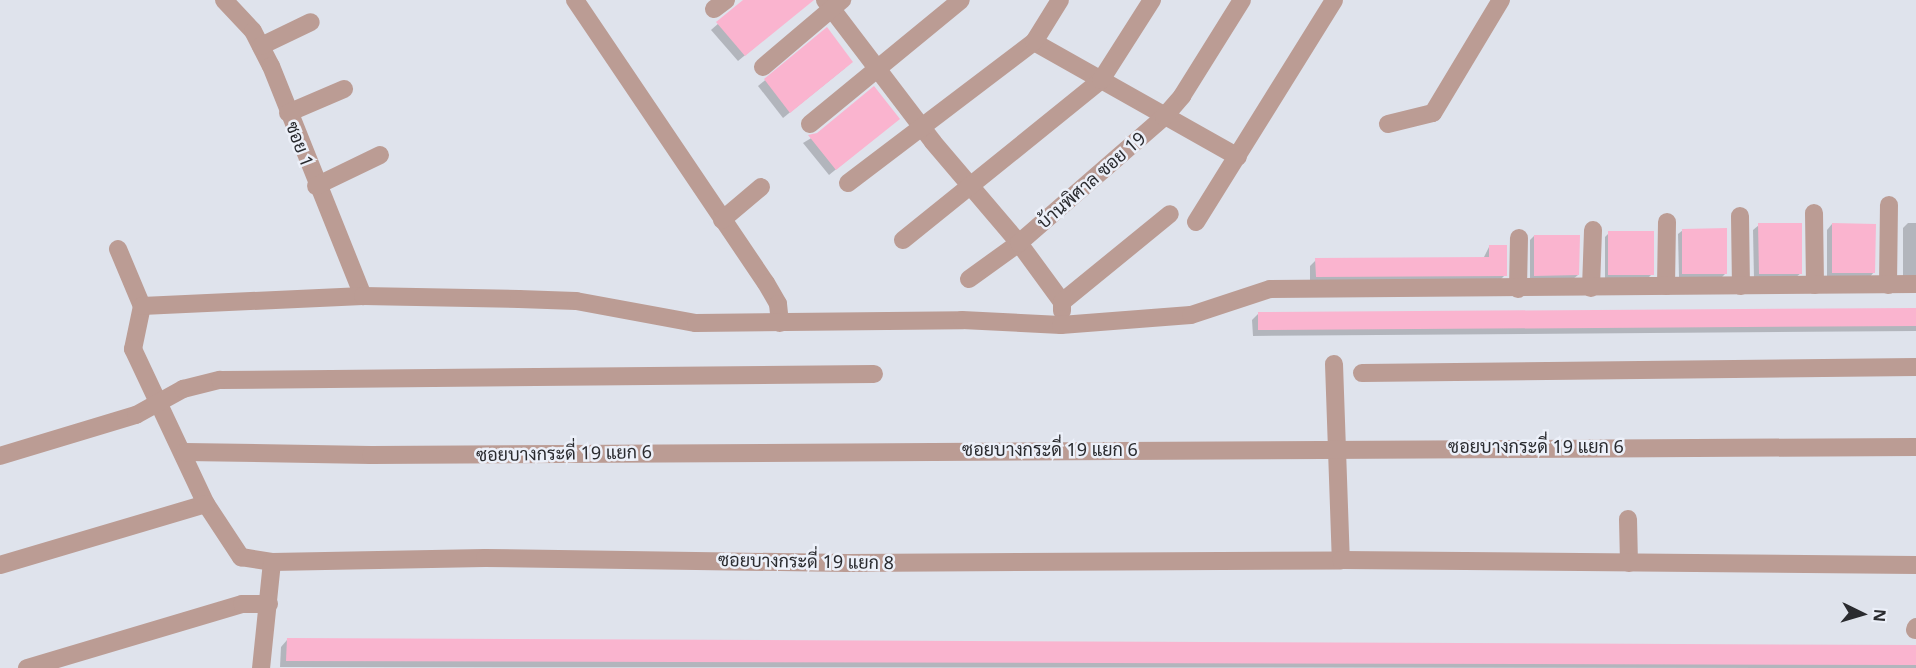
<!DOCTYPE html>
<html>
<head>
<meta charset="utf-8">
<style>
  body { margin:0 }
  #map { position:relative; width:1916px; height:668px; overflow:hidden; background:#dfe3ec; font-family:"Noto Sans",Sarabun,sans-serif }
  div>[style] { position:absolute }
  .shadow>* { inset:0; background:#0003 }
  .building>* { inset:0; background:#fab4cf }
  .minor>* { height:18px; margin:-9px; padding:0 9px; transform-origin:9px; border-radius:9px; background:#bb9c94 }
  span { translate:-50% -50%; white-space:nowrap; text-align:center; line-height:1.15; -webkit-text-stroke:5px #ecf0f9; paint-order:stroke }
  .street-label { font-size:18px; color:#2a2b2f }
  .north { position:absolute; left:1832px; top:584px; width:60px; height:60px; -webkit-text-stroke:4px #ecf0f9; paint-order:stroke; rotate:95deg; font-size:16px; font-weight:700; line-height:24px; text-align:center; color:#2a2b2f }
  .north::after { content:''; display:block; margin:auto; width:21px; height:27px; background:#2a2b2f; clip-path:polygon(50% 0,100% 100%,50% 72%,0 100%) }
</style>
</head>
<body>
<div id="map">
  <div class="shadow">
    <div style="clip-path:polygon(745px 0,804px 0,800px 10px,738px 61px,711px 30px)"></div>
    <div style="clip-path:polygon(827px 29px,845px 68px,783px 118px,758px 86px)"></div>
    <div style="clip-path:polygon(898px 119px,829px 175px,803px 143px,818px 134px)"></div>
    <div style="clip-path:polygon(1908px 223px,1916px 223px,1916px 279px,1903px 278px,1903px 228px)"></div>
    <div style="clip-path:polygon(1832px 224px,1874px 272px,1869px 278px,1827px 278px,1827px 230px)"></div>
    <div style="clip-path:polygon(1759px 225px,1801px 273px,1795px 278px,1754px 279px,1753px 230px)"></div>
    <div style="clip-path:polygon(1683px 230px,1725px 274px,1721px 278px,1679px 277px,1678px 234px)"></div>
    <div style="clip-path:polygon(1609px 233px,1652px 274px,1648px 278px,1605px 279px,1605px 237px)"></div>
    <div style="clip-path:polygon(1534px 236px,1578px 275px,1573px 279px,1530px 279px,1530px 240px)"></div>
    <div style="clip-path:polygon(1489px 247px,1505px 275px,1499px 281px,1310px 283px,1310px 266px,1316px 260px,1483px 259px)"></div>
    <div style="clip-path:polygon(1916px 309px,1916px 331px,1253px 336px,1252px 320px,1259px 313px)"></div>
    <div style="clip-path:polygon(287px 640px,1916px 646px,1916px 668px,280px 667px,281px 647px)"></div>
  </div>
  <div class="building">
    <div style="clip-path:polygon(743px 0,814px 0,745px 56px,716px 22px)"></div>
    <div style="clip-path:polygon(827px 27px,853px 62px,790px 113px,764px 79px)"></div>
    <div style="clip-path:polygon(874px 86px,900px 119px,836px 170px,808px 135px,817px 133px)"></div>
    <div style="clip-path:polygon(1758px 223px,1802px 223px,1802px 274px,1759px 274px)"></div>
    <div style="clip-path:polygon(1832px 223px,1876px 224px,1875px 273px,1832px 273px)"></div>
    <div style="clip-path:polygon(1727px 228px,1727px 274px,1682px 274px,1682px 229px)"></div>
    <div style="clip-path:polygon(1608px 231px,1654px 231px,1654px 275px,1608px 275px)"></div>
    <div style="clip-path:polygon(1534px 235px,1580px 235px,1579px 275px,1534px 276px)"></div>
    <div style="clip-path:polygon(1489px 245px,1507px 245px,1507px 276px,1316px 277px,1315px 258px,1489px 257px)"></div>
    <div style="clip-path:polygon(1916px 308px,1916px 326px,1258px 330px,1258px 312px)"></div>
    <div style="clip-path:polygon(287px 638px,1916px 645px,1916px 665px,286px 661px)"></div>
  </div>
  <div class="minor">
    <div style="left:224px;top:0;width:42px;rotate:46.9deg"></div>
    <div style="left:253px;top:31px;width:39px;rotate:63deg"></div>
    <div style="left:271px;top:66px;width:248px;rotate:68.2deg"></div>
    <div style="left:575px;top:0;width:341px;rotate:56deg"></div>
    <div style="left:766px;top:283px;width:24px;rotate:60deg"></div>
    <div style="left:778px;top:304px;width:19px;rotate:84deg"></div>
    <div style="left:825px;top:0;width:178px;rotate:52.7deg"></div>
    <div style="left:933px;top:142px;width:133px;rotate:49.6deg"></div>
    <div style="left:714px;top:9px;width:15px;rotate:-37deg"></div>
    <div style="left:1034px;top:42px;width:234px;rotate:29.4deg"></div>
    <div style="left:261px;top:46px;width:55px;rotate:-25.6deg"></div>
    <div style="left:763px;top:67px;width:104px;rotate:-40.3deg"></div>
    <div style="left:288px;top:113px;width:61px;rotate:-23.2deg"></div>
    <div style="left:810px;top:124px;width:195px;rotate:-39.4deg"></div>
    <div style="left:1388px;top:124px;width:46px;rotate:-13.7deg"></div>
    <div style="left:1433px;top:113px;width:132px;rotate:-59deg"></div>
    <div style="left:848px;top:183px;width:233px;rotate:-37.2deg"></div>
    <div style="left:1034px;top:42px;width:49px;rotate:-58.2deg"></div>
    <div style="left:316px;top:186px;width:71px;rotate:-25.8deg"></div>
    <div style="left:1814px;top:213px;width:72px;rotate:89.2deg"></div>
    <div style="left:1740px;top:216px;width:70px;rotate:89.2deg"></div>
    <div style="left:722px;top:220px;width:51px;rotate:-40.2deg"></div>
    <div style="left:1196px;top:222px;width:261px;rotate:-58.1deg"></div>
    <div style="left:903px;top:240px;width:255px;rotate:-38.9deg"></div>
    <div style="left:1101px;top:80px;width:95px;rotate:-57.5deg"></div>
    <div style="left:118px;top:249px;width:62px;rotate:67.2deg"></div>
    <div style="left:142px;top:306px;width:44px;rotate:101.8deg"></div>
    <div style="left:133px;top:349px;width:171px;rotate:64.8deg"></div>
    <div style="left:206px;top:504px;width:64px;rotate:56.6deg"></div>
    <div style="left:241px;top:557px;width:31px;rotate:9deg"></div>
    <div style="left:272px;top:562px;width:107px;rotate:95.9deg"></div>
    <div style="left:1024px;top:250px;width:64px;rotate:53.8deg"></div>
    <div style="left:1062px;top:302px;width:9px;rotate:90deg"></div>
    <div style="left:969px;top:279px;width:62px;rotate:-35.8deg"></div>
    <div style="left:1019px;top:243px;width:192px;rotate:-41deg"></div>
    <div style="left:1164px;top:117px;width:28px;rotate:-49deg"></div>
    <div style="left:1182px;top:96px;width:113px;rotate:-58deg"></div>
    <div style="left:1888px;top:285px;width:80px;rotate:-89.3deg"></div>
    <div style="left:1666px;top:286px;width:64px;rotate:-89.1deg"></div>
    <div style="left:1591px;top:288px;width:58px;rotate:-88deg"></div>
    <div style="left:1518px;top:289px;width:51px;rotate:-88.9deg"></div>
    <div style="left:1062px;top:302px;width:139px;rotate:-39.2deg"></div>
    <div style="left:142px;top:306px;width:221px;rotate:-2.6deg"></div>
    <div style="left:363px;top:296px;width:156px;rotate:1.1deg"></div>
    <div style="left:519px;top:299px;width:57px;rotate:2deg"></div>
    <div style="left:576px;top:301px;width:122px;rotate:10.4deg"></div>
    <div style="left:696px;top:323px;width:266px;rotate:-0.6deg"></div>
    <div style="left:962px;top:320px;width:99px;rotate:2.9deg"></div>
    <div style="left:1061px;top:325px;width:130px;rotate:-4.4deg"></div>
    <div style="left:1191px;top:315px;width:83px;rotate:-18.2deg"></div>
    <div style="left:1270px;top:289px;width:646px;rotate:-0.44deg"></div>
    <div style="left:1334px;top:364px;width:196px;rotate:88deg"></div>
    <div style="left:1362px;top:373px;width:554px;rotate:-0.62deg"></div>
    <div style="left:185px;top:452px;width:186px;rotate:0.9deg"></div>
    <div style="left:371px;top:455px;width:1545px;rotate:-0.3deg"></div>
    <div style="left:0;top:456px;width:142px;rotate:-16.8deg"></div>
    <div style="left:136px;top:415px;width:54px;rotate:-29deg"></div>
    <div style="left:183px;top:389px;width:38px;rotate:-14deg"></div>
    <div style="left:220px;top:380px;width:654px;rotate:-0.53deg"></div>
    <div style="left:1628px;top:519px;width:44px;rotate:88.7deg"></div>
    <div style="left:272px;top:562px;width:213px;rotate:-1.1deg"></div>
    <div style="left:485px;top:558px;width:362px;rotate:0.8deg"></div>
    <div style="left:847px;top:563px;width:494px;rotate:-0.3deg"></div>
    <div style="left:1341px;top:560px;width:575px;rotate:0.5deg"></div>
    <div style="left:0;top:565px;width:215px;rotate:-16.5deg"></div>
    <div style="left:1915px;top:630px;width:3px;rotate:-72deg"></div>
    <div style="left:27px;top:668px;width:224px;rotate:-16.6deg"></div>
    <div style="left:242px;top:604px;width:27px"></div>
  </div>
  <div class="street-label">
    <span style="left:300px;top:144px;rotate:69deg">ซอย 1</span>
    <span style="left:1091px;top:180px;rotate:-41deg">บ้านพิศาล ซอย 19</span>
    <span style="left:1536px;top:446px">ซอยบางกระดี่ 19 แยก 6</span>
    <span style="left:1050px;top:449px">ซอยบางกระดี่ 19 แยก 6</span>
    <span style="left:564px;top:453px;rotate:-1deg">ซอยบางกระดี่ 19 แยก 6</span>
    <span style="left:806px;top:561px;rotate:1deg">ซอยบางกระดี่ 19 แยก 8</span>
  </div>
  <div class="north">N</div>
</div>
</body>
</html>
